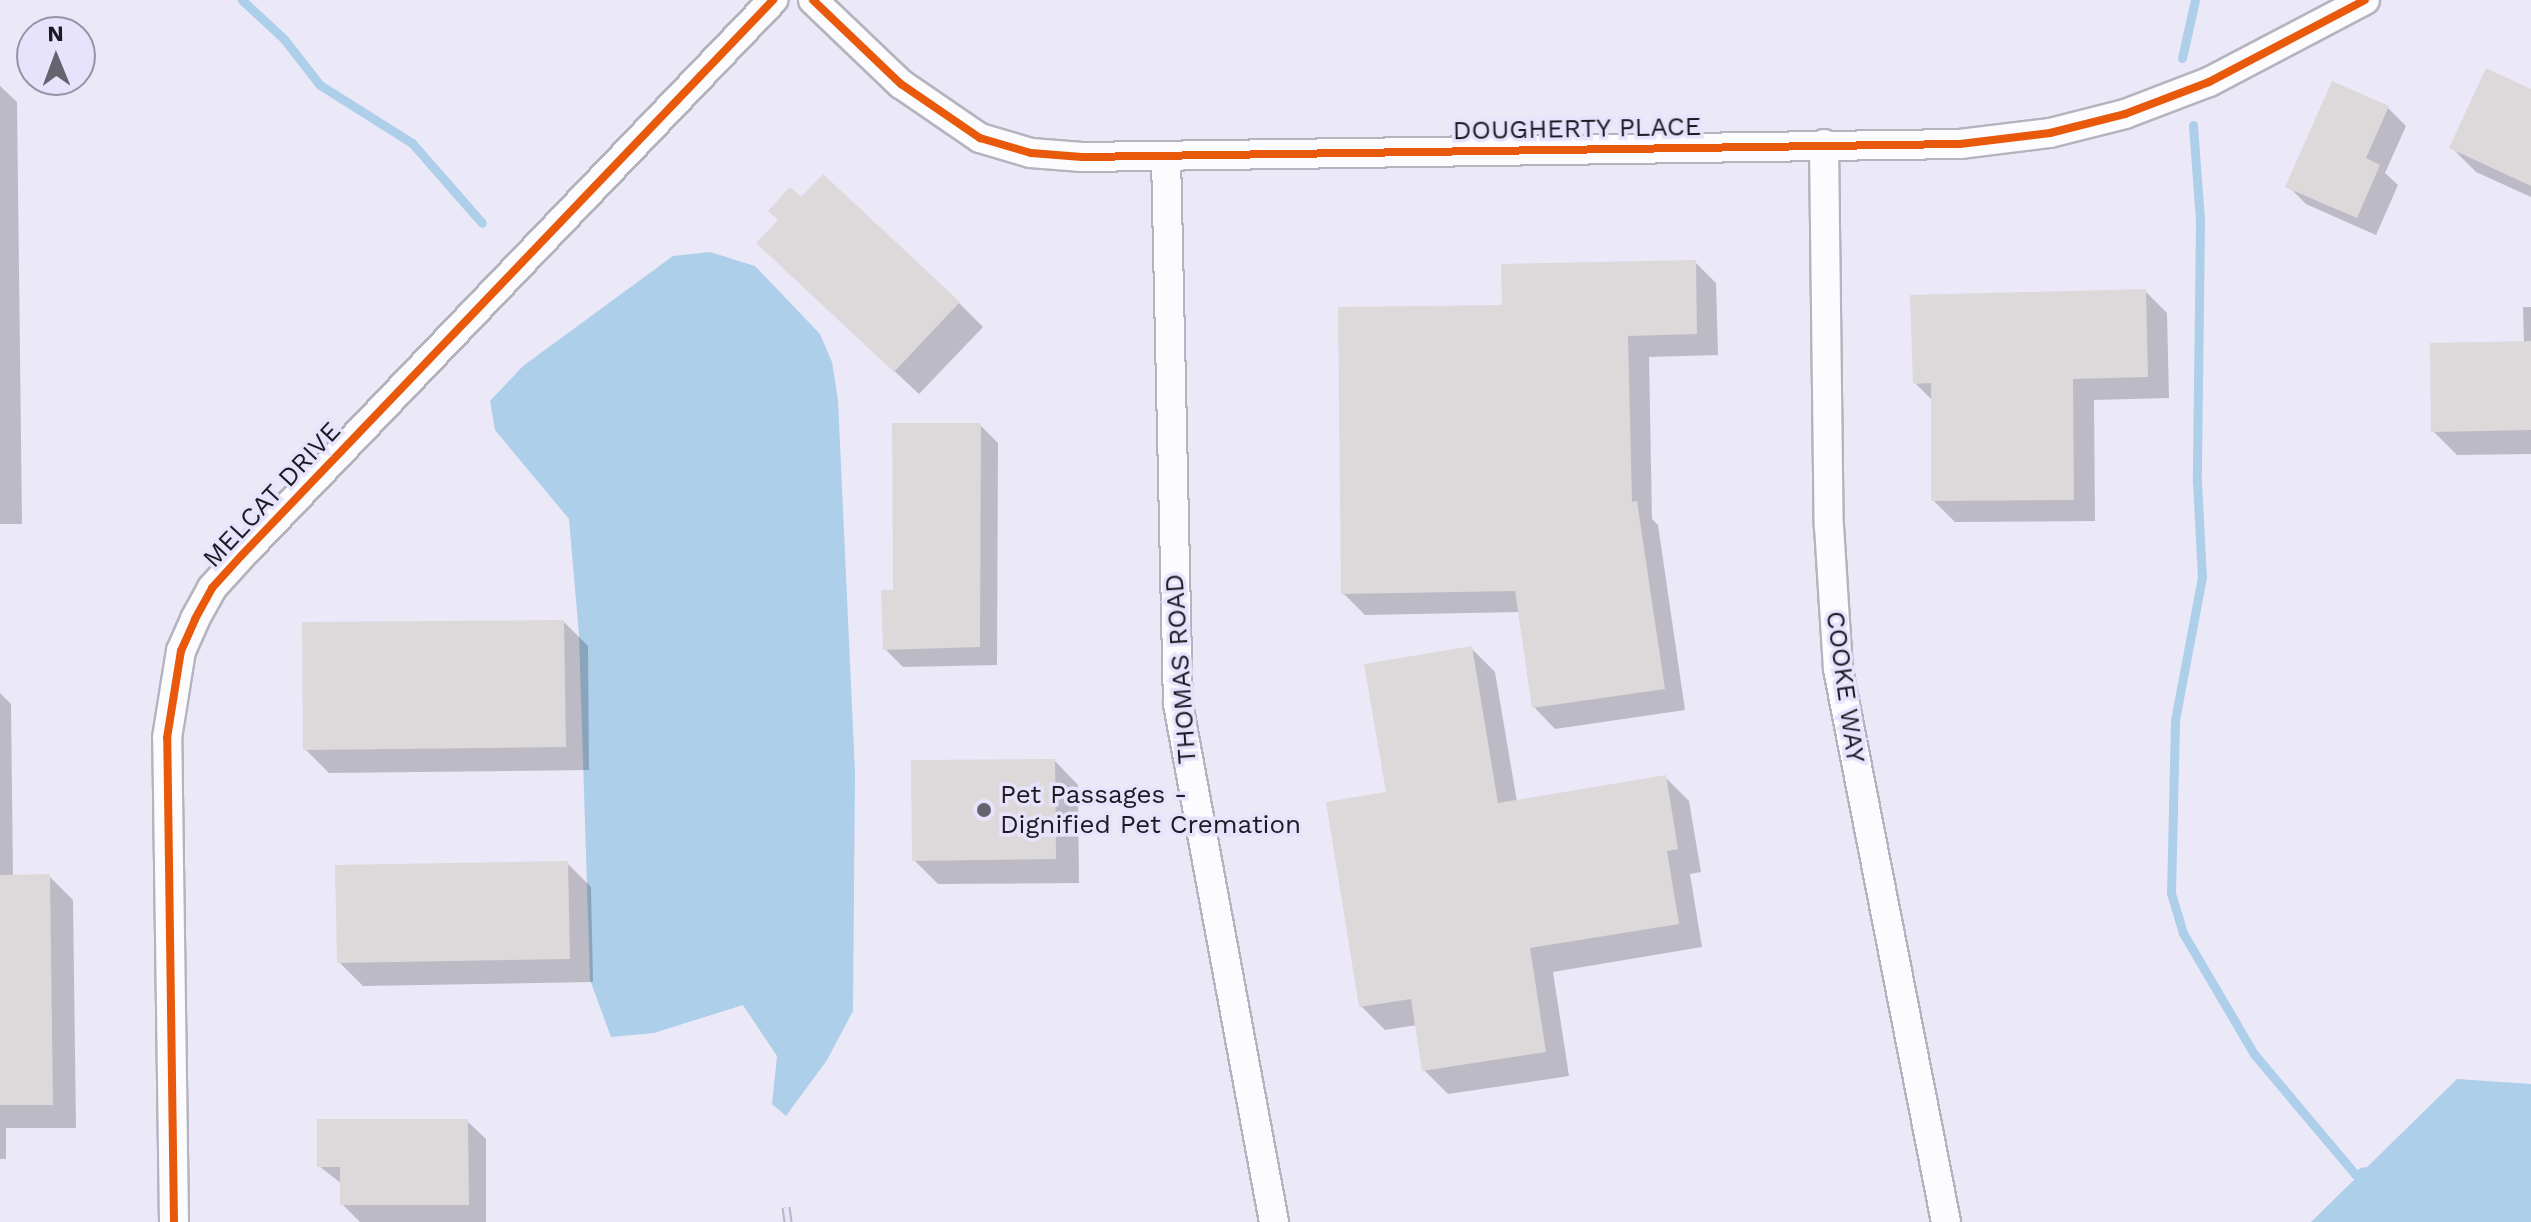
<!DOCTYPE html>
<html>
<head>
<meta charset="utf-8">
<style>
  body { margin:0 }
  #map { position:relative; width:2531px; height:1222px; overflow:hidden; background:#ebe9f7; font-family:"Work Sans",sans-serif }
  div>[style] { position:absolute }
  .water>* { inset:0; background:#adcfea }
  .shadow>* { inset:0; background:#0003 }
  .stream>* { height:9px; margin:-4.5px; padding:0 4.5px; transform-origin:4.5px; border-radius:4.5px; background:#adcfea }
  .building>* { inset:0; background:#ddd8da }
  .roads { filter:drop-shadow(2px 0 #b5b3be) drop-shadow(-2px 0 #b5b3be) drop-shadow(0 2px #b5b3be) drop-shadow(0 -2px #b5b3be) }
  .street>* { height:28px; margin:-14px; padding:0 14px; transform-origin:14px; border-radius:14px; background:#fcfcfe }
  .rail>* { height:9px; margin-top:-4.5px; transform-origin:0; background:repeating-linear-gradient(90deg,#e7e3fd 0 18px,#b8b8bc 0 36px); box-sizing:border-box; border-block:2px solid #b8b8bc }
  .cycleway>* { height:8px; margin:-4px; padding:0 4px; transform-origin:4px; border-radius:4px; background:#e8590c }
  .dots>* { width:22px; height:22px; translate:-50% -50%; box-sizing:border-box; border:4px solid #e7e3fd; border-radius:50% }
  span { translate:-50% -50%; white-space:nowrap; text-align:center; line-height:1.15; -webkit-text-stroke:7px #e7e3fd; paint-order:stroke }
  .street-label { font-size:26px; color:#1c1b24 }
  .poi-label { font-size:26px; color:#1c1b24 }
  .left { translate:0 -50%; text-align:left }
  .north { position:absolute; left:16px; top:16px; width:80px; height:80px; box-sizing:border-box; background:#e7e3fd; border:2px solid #9693a6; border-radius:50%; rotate:359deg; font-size:22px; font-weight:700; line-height:32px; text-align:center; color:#1c1b24 }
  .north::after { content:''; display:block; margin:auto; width:28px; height:36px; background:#64636e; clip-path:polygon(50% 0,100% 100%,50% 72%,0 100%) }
</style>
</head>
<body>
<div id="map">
  <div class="water">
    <div style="clip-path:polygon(710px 252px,755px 266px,820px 334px,832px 362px,838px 400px,855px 772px,853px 1011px,827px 1060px,786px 1116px,772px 1104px,777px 1056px,743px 1005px,654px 1033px,611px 1037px,590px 980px,579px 635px,569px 519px,495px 430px,490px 401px,523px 366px,673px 256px)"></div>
    <div style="clip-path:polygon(2457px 1079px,2531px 1084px,2531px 1222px,2311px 1222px)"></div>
  </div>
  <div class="shadow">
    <div style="clip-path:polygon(0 86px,17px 102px,22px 524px,0 524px)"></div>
    <div style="clip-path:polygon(2531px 91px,2531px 197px,2476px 172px,2452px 148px)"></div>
    <div style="clip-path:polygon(2388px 108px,2406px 126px,2385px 173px,2398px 185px,2376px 235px,2306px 204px,2288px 186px)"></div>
    <div style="clip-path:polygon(801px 200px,959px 303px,983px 327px,919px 394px,783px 267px,780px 221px)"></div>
    <div style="clip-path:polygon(1695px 262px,1716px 283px,1718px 355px,1649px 357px,1652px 519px,1658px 525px,1685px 710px,1555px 729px,1534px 707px,1520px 612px,1365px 615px,1343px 593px,1504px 307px)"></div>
    <div style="clip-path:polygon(2145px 291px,2167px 313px,2169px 398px,2094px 400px,2095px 521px,1955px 522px,1933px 500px,1933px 401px,1915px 383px)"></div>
    <div style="clip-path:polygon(2523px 307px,2531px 307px,2531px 454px,2457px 455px,2433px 431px,2524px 343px)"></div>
    <div style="clip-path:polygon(980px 425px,998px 443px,997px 665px,903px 667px,885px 649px,895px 592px)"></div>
    <div style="clip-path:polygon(564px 622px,588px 646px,589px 770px,329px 773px,305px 749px)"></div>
    <div style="clip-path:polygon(1471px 648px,1495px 672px,1517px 802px,1665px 777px,1689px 801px,1701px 872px,1690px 874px,1702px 947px,1553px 972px,1569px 1076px,1448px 1094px,1424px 1070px,1417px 1025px,1385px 1030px,1361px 1006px,1388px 794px)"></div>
    <div style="clip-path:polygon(0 693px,11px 704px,13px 877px,49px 876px,73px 900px,76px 1128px,6px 1128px,6px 1159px,0 1159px)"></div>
    <div style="clip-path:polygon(1055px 761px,1078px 785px,1079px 883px,938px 884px,914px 860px)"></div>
    <div style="clip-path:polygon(567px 863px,591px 887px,593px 982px,363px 986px,339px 962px)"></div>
    <div style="clip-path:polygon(467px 1121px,486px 1139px,486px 1222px,360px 1222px,342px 1204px,342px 1184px,319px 1166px)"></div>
  </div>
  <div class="stream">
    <div style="left:242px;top:0;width:57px;rotate:42.9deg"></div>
    <div style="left:284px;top:39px;width:58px;rotate:52deg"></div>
    <div style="left:320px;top:85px;width:109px;rotate:32.2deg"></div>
    <div style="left:412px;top:143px;width:106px;rotate:48.8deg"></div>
    <div style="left:2182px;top:58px;width:59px;rotate:-77.4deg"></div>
    <div style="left:2193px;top:125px;width:95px;rotate:85.8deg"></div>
    <div style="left:2200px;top:220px;width:262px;rotate:90.7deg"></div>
    <div style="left:2197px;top:482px;width:95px;rotate:87deg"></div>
    <div style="left:2202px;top:577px;width:146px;rotate:100.7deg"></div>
    <div style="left:2175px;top:720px;width:173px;rotate:91.3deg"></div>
    <div style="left:2171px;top:893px;width:42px;rotate:73.3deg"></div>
    <div style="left:2183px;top:933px;width:140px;rotate:59.6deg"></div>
    <div style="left:2254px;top:1054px;width:158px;rotate:49.9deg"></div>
    <div style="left:2356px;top:1175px;width:9px;rotate:-27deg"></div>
  </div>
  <div class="building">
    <div style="clip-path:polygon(2486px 68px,2531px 89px,2531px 186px,2449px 148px)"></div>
    <div style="clip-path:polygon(2332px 81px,2389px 106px,2366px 158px,2380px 165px,2357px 218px,2285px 187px)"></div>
    <div style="clip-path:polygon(823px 174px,960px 302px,894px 372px,756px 243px,778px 220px,768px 211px,790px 187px,801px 197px)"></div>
    <div style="clip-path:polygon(1696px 260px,1697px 334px,1628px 336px,1632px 502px,1637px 501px,1665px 689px,1532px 708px,1515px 591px,1341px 594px,1338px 307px,1502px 305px,1501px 264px)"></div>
    <div style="clip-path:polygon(2146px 289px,2148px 377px,2073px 379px,2074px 500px,1931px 501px,1931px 383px,1913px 384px,1910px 295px)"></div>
    <div style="clip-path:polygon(2531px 341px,2531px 430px,2431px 432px,2430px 343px)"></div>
    <div style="clip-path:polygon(892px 423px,981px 423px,980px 647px,883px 650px,881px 590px,893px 590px)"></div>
    <div style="clip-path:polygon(564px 620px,566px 747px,303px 750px,302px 622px)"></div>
    <div style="clip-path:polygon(1472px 646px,1498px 803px,1666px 775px,1678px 849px,1667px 851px,1679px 924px,1530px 948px,1546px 1052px,1422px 1071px,1411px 999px,1359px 1007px,1326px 802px,1386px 792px,1364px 664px)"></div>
    <div style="clip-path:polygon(1055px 759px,1056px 859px,912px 861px,911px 760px)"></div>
    <div style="clip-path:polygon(568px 861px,570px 959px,337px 963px,335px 865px)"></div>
    <div style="clip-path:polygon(50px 874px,53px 1105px,0 1105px,0 875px)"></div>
    <div style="clip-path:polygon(317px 1119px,468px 1119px,469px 1205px,340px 1205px,340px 1167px,317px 1167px)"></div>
  </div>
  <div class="roads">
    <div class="street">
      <div style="left:813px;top:0;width:122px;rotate:43.7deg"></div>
      <div style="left:901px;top:84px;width:96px;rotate:34.4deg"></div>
      <div style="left:980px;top:138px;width:53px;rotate:16.4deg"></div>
      <div style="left:1031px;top:153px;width:51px;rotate:4.5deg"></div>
      <div style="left:1082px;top:157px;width:878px;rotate:-0.85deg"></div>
      <div style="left:1960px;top:144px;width:91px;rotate:-7deg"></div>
      <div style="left:2050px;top:133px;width:77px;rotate:-14.2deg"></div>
      <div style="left:2125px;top:114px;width:90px;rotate:-20.9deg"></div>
      <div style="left:2209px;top:82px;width:176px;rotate:-27.7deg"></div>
      <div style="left:1824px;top:144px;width:382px;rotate:89.3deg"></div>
      <div style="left:1829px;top:526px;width:143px;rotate:86.4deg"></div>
      <div style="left:1838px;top:669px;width:563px;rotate:78.95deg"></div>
      <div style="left:1166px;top:156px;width:548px;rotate:88.75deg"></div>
      <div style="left:1178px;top:704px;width:527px;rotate:79.5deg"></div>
      <div style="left:174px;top:1222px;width:484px;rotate:-90.8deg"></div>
      <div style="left:167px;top:738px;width:88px;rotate:-80.9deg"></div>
      <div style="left:181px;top:651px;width:35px;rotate:-66deg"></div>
      <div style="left:195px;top:619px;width:35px;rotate:-61deg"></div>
      <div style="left:212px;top:588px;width:43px;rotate:-47.8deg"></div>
      <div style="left:241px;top:556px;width:770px;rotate:-46.26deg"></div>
    </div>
  </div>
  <div class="rail">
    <div style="left:786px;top:1207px;width:15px;rotate:82deg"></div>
  </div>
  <div class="cycleway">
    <div style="left:813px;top:0;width:122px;rotate:43.7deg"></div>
    <div style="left:901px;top:84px;width:96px;rotate:34.4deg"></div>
    <div style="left:980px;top:138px;width:53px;rotate:16.4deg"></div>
    <div style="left:1031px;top:153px;width:51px;rotate:4.5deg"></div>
    <div style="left:1082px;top:157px;width:878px;rotate:-0.85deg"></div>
    <div style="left:1960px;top:144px;width:91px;rotate:-7deg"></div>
    <div style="left:2050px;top:133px;width:77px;rotate:-14.2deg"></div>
    <div style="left:2125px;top:114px;width:90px;rotate:-20.9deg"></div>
    <div style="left:2209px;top:82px;width:176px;rotate:-27.7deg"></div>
    <div style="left:174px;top:1222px;width:484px;rotate:-90.8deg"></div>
    <div style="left:167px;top:738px;width:88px;rotate:-80.9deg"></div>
    <div style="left:181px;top:651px;width:35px;rotate:-66deg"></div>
    <div style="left:195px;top:619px;width:35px;rotate:-61deg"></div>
    <div style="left:212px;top:588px;width:43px;rotate:-47.8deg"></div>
    <div style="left:241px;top:556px;width:770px;rotate:-46.26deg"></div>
  </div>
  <div class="dots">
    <div style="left:984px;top:810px;background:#64636e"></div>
  </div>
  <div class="street-label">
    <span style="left:1577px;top:129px;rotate:-1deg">DOUGHERTY PLACE</span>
    <span style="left:272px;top:495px;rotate:-47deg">MELCAT DRIVE</span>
    <span style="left:1181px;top:669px;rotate:-94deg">THOMAS ROAD</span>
    <span style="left:1845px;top:687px;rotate:82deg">COOKE WAY</span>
  </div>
  <div class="poi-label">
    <span class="left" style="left:1000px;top:810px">Pet Passages -<br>Dignified Pet Cremation</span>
  </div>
  <div class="north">N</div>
</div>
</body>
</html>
